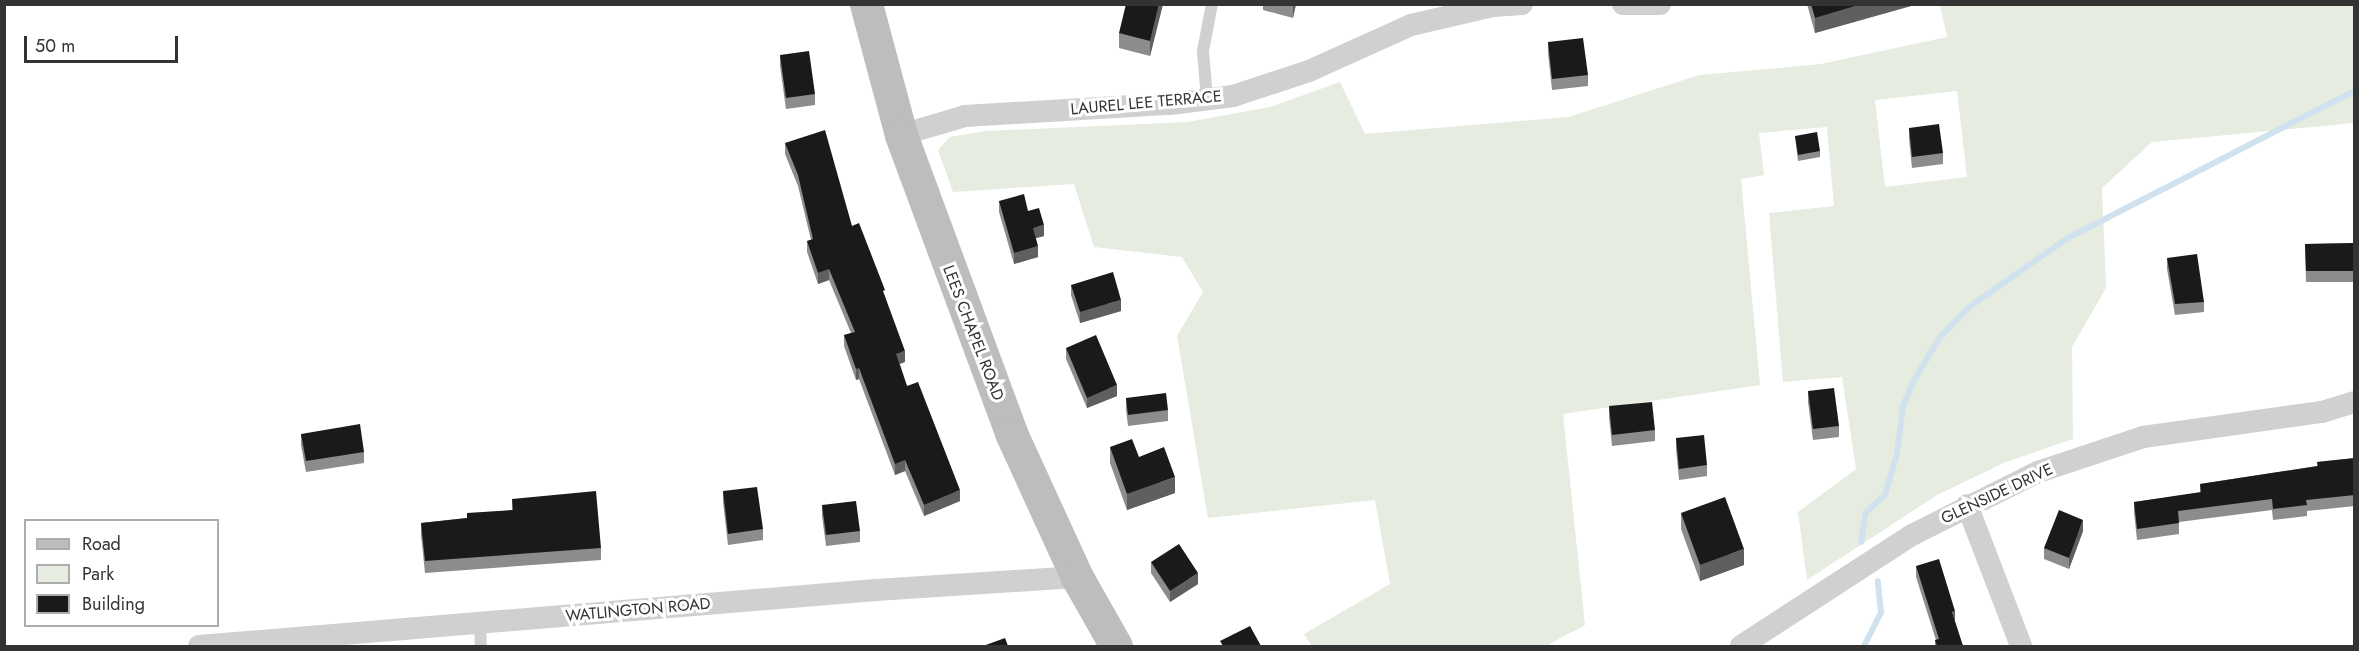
<!DOCTYPE html>
<html>
<head>
<meta charset="utf-8">
<style>
  body { margin:0 }
  #map { position:relative; width:2359px; height:651px; overflow:hidden; background:#fff; font-family:Jost,sans-serif }
  div>[style] { position:absolute }
  .green>* { inset:0; background:#e6ecdf }
  .stream>* { height:6px; margin:-3px; padding:0 3px; transform-origin:3px; border-radius:3px; background:#cfe2ee }
  .lane>* { height:12px; margin:-6px; padding:0 6px; transform-origin:6px; border-radius:6px; background:#d0d0d0 }
  .street>* { height:22px; margin:-11px; padding:0 11px; transform-origin:11px; border-radius:11px; background:#d0d0d0 }
  .secondary>* { height:33px; margin:-16.5px; padding:0 16.5px; transform-origin:16.5px; border-radius:16.5px; background:#bdbdbd }
  .wall>* { inset:0; background:#8c8c8c }
  .shaded-wall>* { inset:0; background:#5f5f5f }
  .building>* { inset:0; background:#1a1a1a }
  span { translate:-50% -50%; white-space:nowrap; text-align:center; line-height:1.15; -webkit-text-stroke:6px #fff; paint-order:stroke }
  .street-label { font-size:16px; color:#333 }
  .frame { position:absolute; inset:0; border:6px solid #333; pointer-events:none }
  .legend { position:absolute; left:24px; top:519px; width:195px; height:108px; box-sizing:border-box; background:#fff; border:2px solid #adadad; margin:0; padding:8px 10px; list-style:none; font-size:18px; color:#333 }
  .legend li { display:flex; align-items:center; gap:12px; height:30px }
  .legend b { width:30px; border:2px solid #adadad }
  .scale { position:absolute; left:24px; top:36px; width:154px; height:27px; box-sizing:border-box; border:3px solid #333; border-top:0; padding-left:8px; font-size:18px; line-height:21px; white-space:nowrap; color:#333; -webkit-text-stroke:4px #fff; paint-order:stroke }
</style>
</head>
<body>
<div id="map">
  <div class="green">
    <div style="clip-path:polygon(evenodd,1940px 5px,2354px 5px,2354px 123px,2152px 142px,2102px 188px,2106px 288px,2072px 347px,2073px 439px,2006px 462px,1937px 495px,1807px 580px,1798px 512px,1856px 469px,1842px 377px,1783px 382px,1769px 213px,1834px 206px,1827px 127px,1759px 133px,1764px 175px,1741px 179px,1760px 385px,1563px 414px,1585px 625px,1546px 646px,1312px 646px,1304px 634px,1390px 584px,1375px 500px,1208px 518px,1177px 336px,1203px 292px,1182px 257px,1094px 247px,1074px 184px,953px 192px,938px 150px,950px 137px,985px 131px,1188px 122px,1270px 107px,1340px 82px,1365px 134px,1569px 117px,1699px 75px,1821px 64px,1947px 37px,1940px 5px,1957px 91px,1967px 177px,1885px 187px,1875px 100px,1957px 91px)"></div>
  </div>
  <div class="stream">
    <div style="left:1861px;top:542px;width:30px;rotate:-81deg"></div>
    <div style="left:1866px;top:512px;width:25px;rotate:-42deg"></div>
    <div style="left:1885px;top:495px;width:43px;rotate:-73.7deg"></div>
    <div style="left:1897px;top:454px;width:48px;rotate:-82.9deg"></div>
    <div style="left:1903px;top:406px;width:26px;rotate:-67deg"></div>
    <div style="left:1913px;top:382px;width:52px;rotate:-59deg"></div>
    <div style="left:1940px;top:337px;width:42px;rotate:-46deg"></div>
    <div style="left:1969px;top:307px;width:121px;rotate:-34.9deg"></div>
    <div style="left:2068px;top:238px;width:322px;rotate:-27.2deg"></div>
    <div style="left:1864px;top:646px;width:38px;rotate:-63deg"></div>
    <div style="left:1881px;top:612px;width:31px;rotate:-96deg"></div>
  </div>
  <div class="lane">
    <div style="left:1207px;top:99px;width:48px;rotate:-94.8deg"></div>
    <div style="left:1203px;top:51px;width:48px;rotate:-79.2deg"></div>
    <div style="left:480px;top:623px;width:23px;rotate:88deg"></div>
  </div>
  <div class="street">
    <div style="left:1623px;top:4px;width:37px"></div>
    <div style="left:901px;top:135px;width:67px;rotate:-16.5deg"></div>
    <div style="left:965px;top:116px;width:205px;rotate:-3.4deg"></div>
    <div style="left:1170px;top:104px;width:64px;rotate:-7.2deg"></div>
    <div style="left:1233px;top:96px;width:80px;rotate:-18.2deg"></div>
    <div style="left:1309px;top:71px;width:112px;rotate:-24.3deg"></div>
    <div style="left:1411px;top:25px;width:84px;rotate:-13deg"></div>
    <div style="left:1493px;top:6px;width:29px;rotate:-4deg"></div>
    <div style="left:1967px;top:505px;width:151px;rotate:69deg"></div>
    <div style="left:199px;top:646px;width:679px;rotate:-4.73deg"></div>
    <div style="left:876px;top:590px;width:201px;rotate:-3.7deg"></div>
    <div style="left:1741px;top:646px;width:204px;rotate:-33deg"></div>
    <div style="left:1912px;top:535px;width:141px;rotate:-26.6deg"></div>
    <div style="left:2038px;top:472px;width:111px;rotate:-18.4deg"></div>
    <div style="left:2143px;top:437px;width:181px;rotate:-8deg"></div>
    <div style="left:2322px;top:412px;width:34px;rotate:-17deg"></div>
  </div>
  <div class="secondary">
    <div style="left:866px;top:4px;width:136px;rotate:75deg"></div>
    <div style="left:901px;top:135px;width:318px;rotate:69.7deg"></div>
    <div style="left:1011px;top:433px;width:158px;rotate:65.4deg"></div>
    <div style="left:1077px;top:577px;width:79px;rotate:60.5deg"></div>
  </div>
  <div class="wall">
    <div style="clip-path:polygon(1163px 4px,1150px 56px,1119px 48px,1119px 33px)"></div>
    <div style="clip-path:polygon(1263px 4px,1296px 4px,1293px 18px,1263px 10px)"></div>
    <div style="clip-path:polygon(1807px 4px,1918px 4px,1815px 33px)"></div>
    <div style="clip-path:polygon(1548px 42px,1588px 75px,1588px 86px,1552px 90px,1548px 53px)"></div>
    <div style="clip-path:polygon(780px 55px,815px 94px,815px 105px,786px 109px,780px 66px)"></div>
    <div style="clip-path:polygon(1909px 128px,1943px 153px,1943px 164px,1912px 168px,1909px 139px)"></div>
    <div style="clip-path:polygon(1795px 136px,1820px 151px,1820px 157px,1798px 161px)"></div>
    <div style="clip-path:polygon(785px 143px,852px 226px,885px 297px,905px 362px,900px 364px,907px 386px,960px 501px,924px 516px,905px 471px,895px 475px,859px 379px,856px 380px,844px 346px,844px 335px,851px 333px,829px 280px,818px 284px,807px 252px,807px 241px,811px 240px,798px 186px,785px 154px)"></div>
    <div style="clip-path:polygon(999px 201px,1028px 211px,1044px 236px,1036px 238px,1038px 257px,1014px 264px,999px 212px)"></div>
    <div style="clip-path:polygon(2355px 243px,2355px 282px,2306px 282px,2305px 244px)"></div>
    <div style="clip-path:polygon(2167px 258px,2204px 302px,2204px 312px,2175px 315px,2167px 269px)"></div>
    <div style="clip-path:polygon(1071px 285px,1121px 311px,1080px 323px,1071px 295px)"></div>
    <div style="clip-path:polygon(1066px 348px,1117px 396px,1087px 408px,1066px 359px)"></div>
    <div style="clip-path:polygon(1808px 391px,1839px 426px,1839px 437px,1813px 440px,1808px 402px)"></div>
    <div style="clip-path:polygon(1126px 398px,1168px 410px,1168px 421px,1128px 426px,1126px 409px)"></div>
    <div style="clip-path:polygon(1609px 406px,1655px 430px,1655px 441px,1612px 446px,1609px 417px)"></div>
    <div style="clip-path:polygon(301px 434px,364px 452px,364px 463px,306px 472px,301px 445px)"></div>
    <div style="clip-path:polygon(1676px 438px,1707px 465px,1707px 476px,1679px 480px,1676px 449px)"></div>
    <div style="clip-path:polygon(1110px 447px,1175px 493px,1127px 510px,1110px 463px)"></div>
    <div style="clip-path:polygon(2355px 458px,2355px 506px,2307px 511px,2307px 516px,2273px 520px,2272px 510px,2179px 522px,2179px 534px,2137px 540px,2134px 512px,2134px 502px,2200px 493px,2200px 484px,2317px 466px,2317px 462px)"></div>
    <div style="clip-path:polygon(723px 491px,763px 529px,763px 540px,728px 545px,723px 502px)"></div>
    <div style="clip-path:polygon(512px 499px,601px 548px,601px 560px,425px 573px,421px 535px,421px 523px,467px 518px,512px 510px)"></div>
    <div style="clip-path:polygon(822px 505px,860px 531px,860px 542px,826px 546px,822px 516px)"></div>
    <div style="clip-path:polygon(1681px 513px,1744px 565px,1700px 581px,1681px 529px)"></div>
    <div style="clip-path:polygon(2083px 531px,2069px 569px,2044px 559px,2044px 548px)"></div>
    <div style="clip-path:polygon(1151px 562px,1198px 584px,1170px 602px,1151px 573px)"></div>
    <div style="clip-path:polygon(1916px 566px,1955px 622px,1963px 646px,1935px 646px,1935px 640px,1936px 640px,1916px 577px)"></div>
  </div>
  <div class="shaded-wall">
    <div style="clip-path:polygon(1159px 4px,1163px 4px,1150px 56px,1150px 41px)"></div>
    <div style="clip-path:polygon(1293px 4px,1296px 4px,1293px 18px)"></div>
    <div style="clip-path:polygon(1862px 4px,1918px 4px,1815px 33px,1815px 18px)"></div>
    <div style="clip-path:polygon(1044px 225px,1044px 236px,1033px 239px,1033px 228px)"></div>
    <div style="clip-path:polygon(1038px 246px,1038px 257px,1014px 264px,1014px 253px)"></div>
    <div style="clip-path:polygon(829px 269px,829px 280px,818px 284px,818px 273px)"></div>
    <div style="clip-path:polygon(1121px 300px,1121px 311px,1080px 323px,1080px 312px)"></div>
    <div style="clip-path:polygon(905px 351px,905px 362px,896px 365px,896px 354px)"></div>
    <div style="clip-path:polygon(859px 368px,859px 379px,856px 380px,856px 369px)"></div>
    <div style="clip-path:polygon(1117px 385px,1117px 396px,1087px 408px,1087px 398px)"></div>
    <div style="clip-path:polygon(905px 460px,905px 471px,895px 475px,895px 464px)"></div>
    <div style="clip-path:polygon(1175px 477px,1175px 493px,1127px 510px,1127px 494px)"></div>
    <div style="clip-path:polygon(960px 490px,960px 501px,924px 516px,924px 505px)"></div>
    <div style="clip-path:polygon(2083px 520px,2083px 531px,2069px 569px,2069px 558px)"></div>
    <div style="clip-path:polygon(1744px 549px,1744px 565px,1700px 581px,1700px 565px)"></div>
    <div style="clip-path:polygon(1198px 573px,1198px 584px,1170px 602px,1170px 591px)"></div>
    <div style="clip-path:polygon(1955px 611px,1955px 622px,1952px 612px)"></div>
  </div>
  <div class="building">
    <div style="clip-path:polygon(1126px 4px,1159px 4px,1150px 41px,1119px 33px)"></div>
    <div style="clip-path:polygon(1811px 4px,1862px 4px,1815px 18px)"></div>
    <div style="clip-path:polygon(1583px 38px,1588px 75px,1552px 79px,1548px 42px)"></div>
    <div style="clip-path:polygon(809px 51px,815px 94px,786px 98px,780px 55px)"></div>
    <div style="clip-path:polygon(1939px 124px,1943px 153px,1912px 157px,1909px 128px)"></div>
    <div style="clip-path:polygon(825px 130px,852px 226px,859px 223px,885px 290px,883px 291px,905px 351px,896px 354px,907px 386px,918px 382px,960px 490px,924px 505px,905px 460px,895px 464px,859px 368px,856px 369px,844px 335px,855px 332px,829px 269px,818px 273px,807px 241px,813px 239px,798px 175px,785px 143px)"></div>
    <div style="clip-path:polygon(1817px 132px,1820px 151px,1798px 155px,1795px 136px)"></div>
    <div style="clip-path:polygon(1024px 194px,1028px 211px,1039px 208px,1044px 225px,1033px 228px,1038px 246px,1014px 253px,999px 201px)"></div>
    <div style="clip-path:polygon(2355px 243px,2355px 271px,2306px 271px,2305px 244px)"></div>
    <div style="clip-path:polygon(2197px 254px,2204px 302px,2175px 304px,2167px 258px)"></div>
    <div style="clip-path:polygon(1113px 272px,1121px 300px,1080px 312px,1071px 285px)"></div>
    <div style="clip-path:polygon(1096px 335px,1117px 385px,1087px 398px,1066px 348px)"></div>
    <div style="clip-path:polygon(1834px 388px,1839px 426px,1813px 429px,1808px 391px)"></div>
    <div style="clip-path:polygon(1166px 393px,1168px 410px,1128px 415px,1126px 398px)"></div>
    <div style="clip-path:polygon(1652px 402px,1655px 430px,1612px 435px,1609px 406px)"></div>
    <div style="clip-path:polygon(360px 424px,364px 452px,306px 461px,301px 434px)"></div>
    <div style="clip-path:polygon(1704px 435px,1707px 465px,1679px 469px,1676px 438px)"></div>
    <div style="clip-path:polygon(1132px 439px,1139px 457px,1164px 447px,1175px 477px,1127px 494px,1110px 447px)"></div>
    <div style="clip-path:polygon(2355px 458px,2355px 495px,2306px 500px,2307px 505px,2273px 509px,2272px 499px,2178px 511px,2179px 523px,2137px 529px,2134px 502px,2201px 492px,2200px 484px,2318px 466px,2317px 462px)"></div>
    <div style="clip-path:polygon(757px 487px,763px 529px,728px 534px,723px 491px)"></div>
    <div style="clip-path:polygon(596px 491px,601px 548px,425px 561px,421px 523px,467px 518px,467px 513px,513px 510px,512px 499px)"></div>
    <div style="clip-path:polygon(1725px 497px,1744px 549px,1700px 565px,1681px 513px)"></div>
    <div style="clip-path:polygon(856px 501px,860px 531px,826px 535px,822px 505px)"></div>
    <div style="clip-path:polygon(2059px 510px,2083px 520px,2069px 558px,2044px 548px)"></div>
    <div style="clip-path:polygon(1179px 544px,1198px 573px,1170px 591px,1151px 562px)"></div>
    <div style="clip-path:polygon(1939px 559px,1955px 611px,1952px 612px,1963px 646px,1937px 646px,1935px 640px,1939px 639px,1916px 566px)"></div>
    <div style="clip-path:polygon(1250px 626px,1261px 646px,1223px 646px,1220px 641px)"></div>
    <div style="clip-path:polygon(1005px 638px,1008px 646px,983px 646px)"></div>
  </div>
  <div class="street-label">
    <span style="left:1146px;top:103px;rotate:-5deg">LAUREL LEE TERRACE</span>
    <span style="left:973px;top:333px;rotate:69deg">LEES CHAPEL ROAD</span>
    <span style="left:1997px;top:494px;rotate:-25deg">GLENSIDE DRIVE</span>
    <span style="left:638px;top:610px;rotate:-5deg">WATLINGTON ROAD</span>
  </div>
  <div class="frame"></div>
  <ul class="legend">
  <li><b style="height:8px;background:#bdbdbd"></b>Road</li>
  <li><b style="height:16px;background:#e6ecdf"></b>Park</li>
  <li><b style="height:16px;background:#1a1a1a"></b>Building</li>
  </ul>
  <div class="scale">50 m</div>
</div>
</body>
</html>
